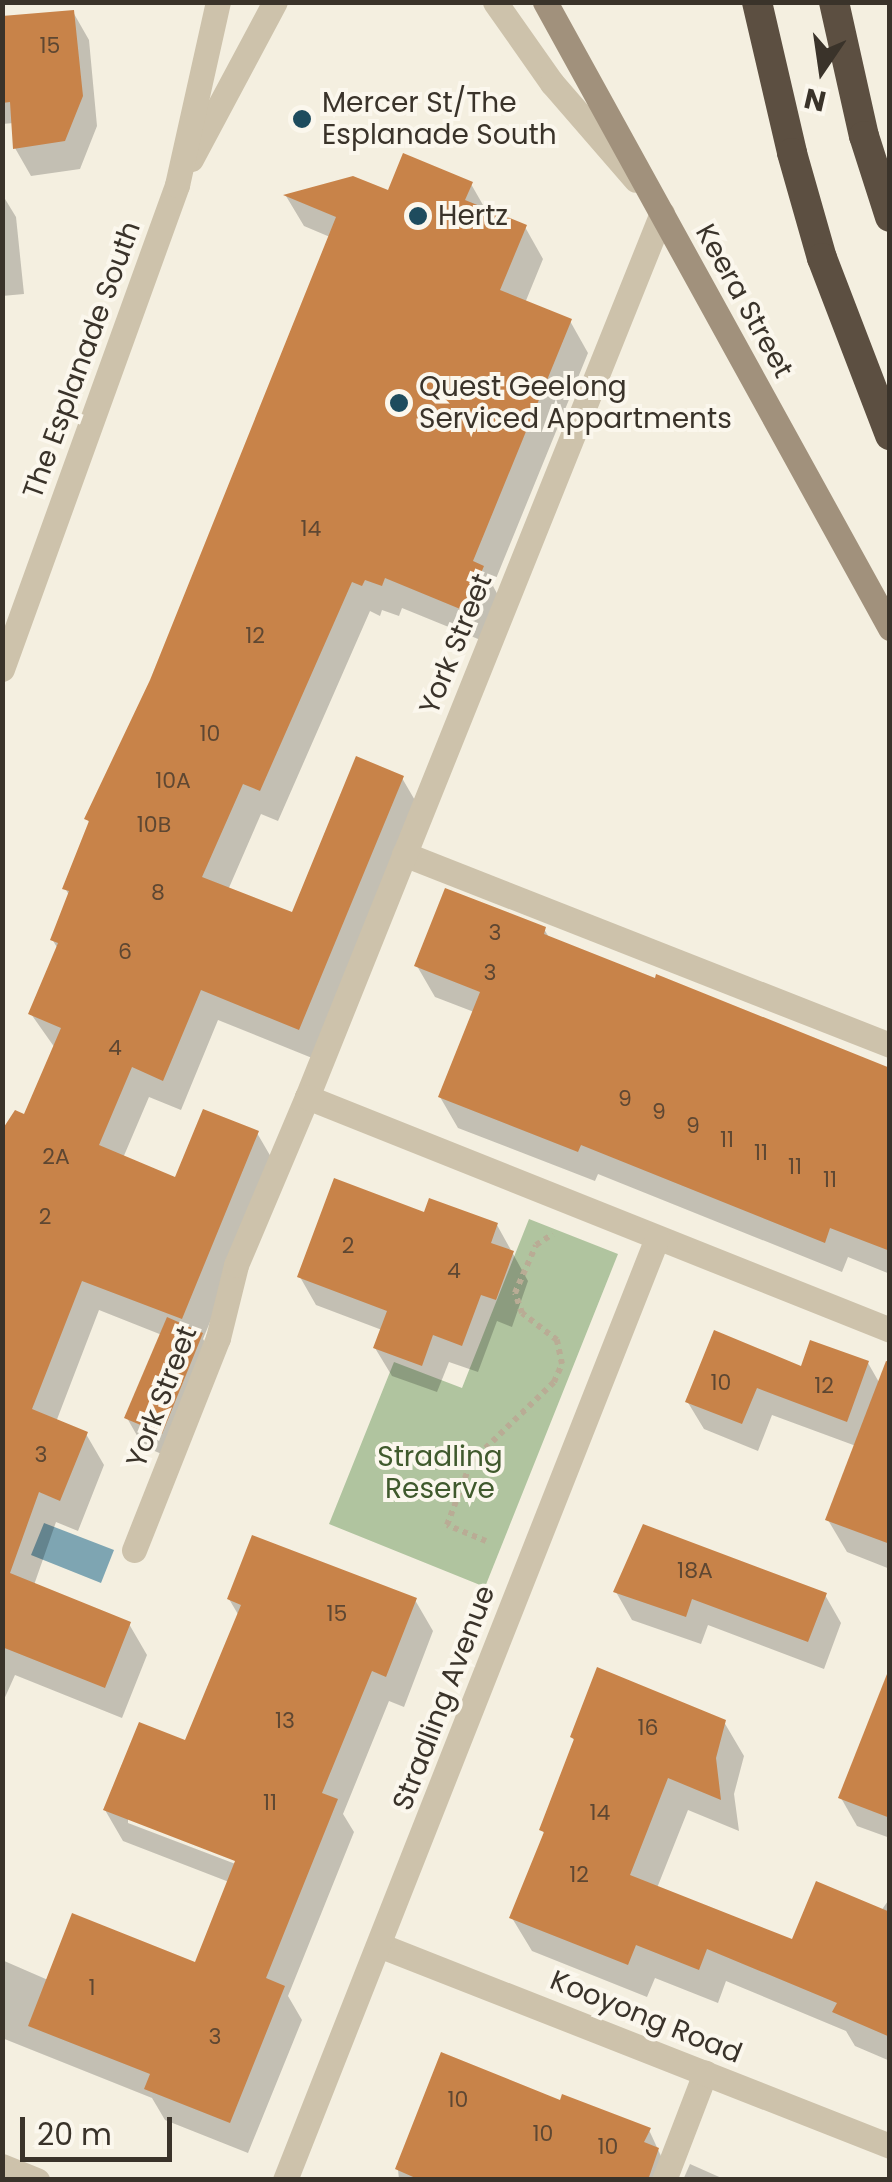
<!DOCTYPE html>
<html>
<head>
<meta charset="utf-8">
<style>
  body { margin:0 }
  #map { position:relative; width:892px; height:2182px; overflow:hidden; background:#f4efe0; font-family:Poppins,sans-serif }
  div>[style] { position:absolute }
  .green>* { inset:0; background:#b0c49f }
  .water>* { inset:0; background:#7ea5b2 }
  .shadow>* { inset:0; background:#0003 }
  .building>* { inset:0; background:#c88349 }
  .path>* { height:6px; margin-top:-3px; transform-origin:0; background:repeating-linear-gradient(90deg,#b9ac95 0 5px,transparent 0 10px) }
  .lane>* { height:25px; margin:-12.5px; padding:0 12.5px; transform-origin:12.5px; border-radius:12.5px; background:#cdc2ab }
  .street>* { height:25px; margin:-12.5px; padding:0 12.5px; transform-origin:12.5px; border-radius:12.5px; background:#cdc2ab }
  .secondary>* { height:25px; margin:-12.5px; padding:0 12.5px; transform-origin:12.5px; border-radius:12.5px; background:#a1917c }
  .highway>* { height:30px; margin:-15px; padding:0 15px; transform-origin:15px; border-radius:15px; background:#5c4f41 }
  .dots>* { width:28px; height:28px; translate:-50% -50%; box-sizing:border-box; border:5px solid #fbf7ed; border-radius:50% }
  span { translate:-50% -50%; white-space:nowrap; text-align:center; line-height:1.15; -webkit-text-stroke:8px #fbf7ed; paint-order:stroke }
  .number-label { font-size:22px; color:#5e4732 }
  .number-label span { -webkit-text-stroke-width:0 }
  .poi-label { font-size:28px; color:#3a332a }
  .left { translate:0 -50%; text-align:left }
  .street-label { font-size:28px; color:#3a332a }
  .park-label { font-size:28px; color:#405a2d }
  .frame { position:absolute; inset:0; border:5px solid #3a332a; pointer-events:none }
  .north { position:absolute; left:772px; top:20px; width:100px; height:100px; -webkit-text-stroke:8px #fbf7ed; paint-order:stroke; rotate:193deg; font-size:28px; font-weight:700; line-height:40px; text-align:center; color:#3a332a }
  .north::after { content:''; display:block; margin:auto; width:35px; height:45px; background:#3a332a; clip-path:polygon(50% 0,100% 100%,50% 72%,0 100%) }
  .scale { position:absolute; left:20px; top:2117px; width:152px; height:45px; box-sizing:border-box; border:5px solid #3a332a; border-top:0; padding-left:12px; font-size:30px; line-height:35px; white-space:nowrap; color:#3a332a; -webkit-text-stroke:8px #fbf7ed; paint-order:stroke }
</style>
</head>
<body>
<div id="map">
  <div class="green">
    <div style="clip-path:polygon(529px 1219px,618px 1254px,485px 1587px,329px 1524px,394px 1362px,462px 1388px)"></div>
  </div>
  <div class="water">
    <div style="clip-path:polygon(44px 1523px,114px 1550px,101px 1583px,31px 1555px)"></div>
  </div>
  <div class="shadow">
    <div style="clip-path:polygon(73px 12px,89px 40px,97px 126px,80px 169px,31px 176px,15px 148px,14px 123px,2px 124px,2px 18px)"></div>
    <div style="clip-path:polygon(471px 184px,487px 212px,525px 227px,543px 259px,525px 303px,570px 321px,588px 353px,493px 586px,500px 599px,483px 641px,402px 608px,399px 616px,382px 610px,380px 616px,370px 611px,278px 821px,261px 814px,228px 890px,294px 915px,402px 778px,420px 809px,317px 1060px,218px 1020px,181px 1110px,149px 1097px,123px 1158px,177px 1180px,257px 1133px,275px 1164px,203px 1339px,217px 1362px,178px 1461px,143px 1446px,127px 1418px,162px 1335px,99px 1310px,56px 1422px,86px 1434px,104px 1465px,78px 1531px,56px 1522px,34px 1585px,129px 1624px,147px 1655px,122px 1718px,15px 1675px,2px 1704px,2px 1133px,25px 1117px,55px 1048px,31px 1014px,58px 949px,52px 939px,70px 897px,65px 888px,90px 824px,87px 819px,152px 681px,330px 237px,304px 226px,286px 196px,389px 193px)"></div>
    <div style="clip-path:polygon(2px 194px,16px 217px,24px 294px,2px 296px)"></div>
    <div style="clip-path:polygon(544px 929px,550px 939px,890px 1071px,890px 1274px,848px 1257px,842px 1272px,598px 1174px,595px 1181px,458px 1128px,440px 1097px,474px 1012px,435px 997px,417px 966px)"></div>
    <div style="clip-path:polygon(426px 1215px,497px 1225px,528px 1281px,512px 1327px,497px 1321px,478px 1372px,449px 1362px,437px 1392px,392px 1376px,375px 1348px,382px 1330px,316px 1305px,300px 1277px)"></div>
    <div style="clip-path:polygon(868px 1363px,884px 1391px,890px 1417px,890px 1569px,847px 1552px,828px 1520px,856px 1446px,772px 1415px,758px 1451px,704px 1429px,687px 1401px,802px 1369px)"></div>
    <div style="clip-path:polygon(616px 1592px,825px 1595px,841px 1623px,824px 1669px,708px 1625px,701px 1644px,632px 1620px)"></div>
    <div style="clip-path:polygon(evenodd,229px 1599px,415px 1600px,433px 1631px,404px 1707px,389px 1701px,343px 1814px,354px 1832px,288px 1996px,302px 2020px,248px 2153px,165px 2120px,152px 2098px,2px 2038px,2px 1960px,48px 1980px,196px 1965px,229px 1882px,123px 1841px,105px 1810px,186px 1743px,239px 1616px,229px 1599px,128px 1818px,248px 1864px,246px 1868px,128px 1823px,128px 1818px)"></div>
    <div style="clip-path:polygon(724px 1722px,744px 1756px,734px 1794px,739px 1831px,688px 1810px,657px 1888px,793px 1942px,881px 1911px,890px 1898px,890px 2061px,855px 2046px,846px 2031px,726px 1981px,718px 2003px,655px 1978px,647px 1997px,532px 1951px,512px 1918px,545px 1835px,542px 1830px,575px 1742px,572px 1737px)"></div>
    <div style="clip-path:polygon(890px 1738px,890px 1838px,857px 1826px,841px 1798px)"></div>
    <div style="clip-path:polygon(561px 2104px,649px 2130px,672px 2180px,399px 2180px,398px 2169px)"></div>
    <div style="clip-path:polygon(690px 2164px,726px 2180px,683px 2180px)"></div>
  </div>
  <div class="building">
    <div style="clip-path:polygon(74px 10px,83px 96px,65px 141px,13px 149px,10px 102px,2px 103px,2px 16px)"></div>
    <div style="clip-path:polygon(403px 153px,473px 182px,465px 200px,527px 225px,500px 290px,572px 319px,473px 561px,484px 566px,465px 611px,385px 578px,382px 586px,365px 580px,362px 586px,352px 582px,260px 791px,243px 784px,202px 877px,292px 912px,356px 756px,404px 776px,299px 1030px,201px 990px,163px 1081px,132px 1067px,99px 1145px,175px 1177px,203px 1109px,259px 1131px,182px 1319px,82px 1281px,32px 1409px,88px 1432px,60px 1501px,39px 1492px,10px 1573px,131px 1622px,105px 1688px,2px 1647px,2px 1130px,15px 1110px,24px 1114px,61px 1028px,28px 1014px,58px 943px,50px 940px,69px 891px,62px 889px,89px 821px,84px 819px,150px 680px,336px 217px,283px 195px,353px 176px,388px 190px)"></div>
    <div style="clip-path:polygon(445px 888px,546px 927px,544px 934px,655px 978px,656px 974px,890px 1068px,890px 1251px,830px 1228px,825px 1243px,581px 1145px,578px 1152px,438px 1097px,480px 992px,414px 966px)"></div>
    <div style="clip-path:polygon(334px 1178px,424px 1212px,429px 1198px,498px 1223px,491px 1243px,514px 1251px,496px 1300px,481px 1295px,462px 1346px,433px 1335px,422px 1366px,373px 1348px,387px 1311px,297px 1277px)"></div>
    <div style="clip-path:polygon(167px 1317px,203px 1333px,162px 1434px,124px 1418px)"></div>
    <div style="clip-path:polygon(714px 1330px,801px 1366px,810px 1340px,869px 1361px,847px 1422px,757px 1388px,742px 1424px,685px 1402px)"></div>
    <div style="clip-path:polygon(886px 1361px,890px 1362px,890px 1544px,825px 1520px)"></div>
    <div style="clip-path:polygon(643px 1524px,827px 1593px,808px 1642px,692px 1599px,686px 1617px,613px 1592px)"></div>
    <div style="clip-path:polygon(252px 1535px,417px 1598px,386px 1677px,372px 1671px,322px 1793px,338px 1799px,266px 1978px,285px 1986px,230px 2123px,144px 2089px,150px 2074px,28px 2026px,72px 1913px,195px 1962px,235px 1861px,103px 1810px,139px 1722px,185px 1740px,241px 1605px,227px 1599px)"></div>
    <div style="clip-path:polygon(597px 1667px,726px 1720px,716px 1758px,721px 1800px,668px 1778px,630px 1875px,792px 1939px,816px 1881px,890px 1912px,890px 2037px,832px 2012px,837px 2003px,707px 1949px,699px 1970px,636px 1945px,628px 1965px,509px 1918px,544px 1832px,539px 1830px,574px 1739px,570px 1737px)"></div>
    <div style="clip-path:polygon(887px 1674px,890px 1674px,890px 1818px,838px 1798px)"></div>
    <div style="clip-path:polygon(441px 2052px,560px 2100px,562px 2094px,651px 2128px,644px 2142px,659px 2148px,648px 2180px,420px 2180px,395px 2169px)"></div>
  </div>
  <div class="path">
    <div style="left:486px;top:1541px;width:42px;rotate:-157.7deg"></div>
    <div style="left:447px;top:1525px;width:67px;rotate:-69.1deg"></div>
    <div style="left:471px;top:1462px;width:115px;rotate:-43.9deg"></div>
    <div style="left:554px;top:1382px;width:20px;rotate:-66deg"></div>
    <div style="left:562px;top:1364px;width:25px;rotate:-102deg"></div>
    <div style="left:557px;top:1340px;width:44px;rotate:-142.4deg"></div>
    <div style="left:522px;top:1313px;width:21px;rotate:-109deg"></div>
    <div style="left:515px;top:1293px;width:52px;rotate:-66.4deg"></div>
    <div style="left:536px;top:1245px;width:20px;rotate:-33deg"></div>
  </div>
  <div class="lane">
    <div style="left:404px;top:854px;width:522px;rotate:21.46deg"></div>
    <div style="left:134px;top:1550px;width:228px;rotate:-68.4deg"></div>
    <div style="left:218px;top:1338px;width:75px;rotate:-76.1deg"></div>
    <div style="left:236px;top:1265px;width:182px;rotate:-67.1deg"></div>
    <div style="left:664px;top:2180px;width:115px;rotate:-69deg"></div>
  </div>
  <div class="street">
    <div style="left:495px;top:2px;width:99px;rotate:54.9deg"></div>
    <div style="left:552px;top:83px;width:128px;rotate:49.1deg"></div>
    <div style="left:191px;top:159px;width:178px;rotate:-61.9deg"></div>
    <div style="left:662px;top:213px;width:953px;rotate:111.88deg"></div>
    <div style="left:307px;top:1097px;width:628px;rotate:21.78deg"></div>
    <div style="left:2px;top:669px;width:515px;rotate:-70.12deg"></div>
    <div style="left:177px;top:185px;width:188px;rotate:-77.4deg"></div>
    <div style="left:379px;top:1945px;width:549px;rotate:21.47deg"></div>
    <div style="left:2px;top:2166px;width:38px;rotate:22deg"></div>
    <div style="left:285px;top:2180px;width:1013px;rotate:-68.45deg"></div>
  </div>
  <div class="secondary">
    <div style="left:545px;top:2px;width:715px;rotate:61.14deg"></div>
  </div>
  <div class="highway">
    <div style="left:757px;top:2px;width:155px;rotate:76.9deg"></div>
    <div style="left:792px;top:153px;width:109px;rotate:74.1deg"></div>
    <div style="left:822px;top:258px;width:190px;rotate:69deg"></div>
    <div style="left:834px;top:2px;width:137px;rotate:77.4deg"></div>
    <div style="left:864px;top:136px;width:85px;rotate:72.2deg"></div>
  </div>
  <div class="dots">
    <div style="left:302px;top:119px;background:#1e4c5e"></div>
    <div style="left:418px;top:216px;background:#1e4c5e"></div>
    <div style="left:399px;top:403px;background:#1e4c5e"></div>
  </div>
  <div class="number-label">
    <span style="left:50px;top:46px">15</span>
    <span style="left:311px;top:529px">14</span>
    <span style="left:255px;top:636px">12</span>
    <span style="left:210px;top:734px">10</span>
    <span style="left:173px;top:781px">10A</span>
    <span style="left:154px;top:825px">10B</span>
    <span style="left:158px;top:893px">8</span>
    <span style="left:495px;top:933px">3</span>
    <span style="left:125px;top:952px">6</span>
    <span style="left:490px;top:973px">3</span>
    <span style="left:115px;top:1048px">4</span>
    <span style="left:625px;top:1099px">9</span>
    <span style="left:659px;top:1112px">9</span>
    <span style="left:693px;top:1126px">9</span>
    <span style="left:727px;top:1140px">11</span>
    <span style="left:761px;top:1153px">11</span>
    <span style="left:56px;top:1157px">2A</span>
    <span style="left:795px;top:1167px">11</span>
    <span style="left:830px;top:1180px">11</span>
    <span style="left:45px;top:1217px">2</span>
    <span style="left:348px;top:1246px">2</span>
    <span style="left:454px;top:1271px">4</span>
    <span style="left:721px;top:1383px">10</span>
    <span style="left:824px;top:1386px">12</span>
    <span style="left:41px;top:1455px">3</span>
    <span style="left:695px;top:1571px">18A</span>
    <span style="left:337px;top:1614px">15</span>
    <span style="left:285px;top:1721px">13</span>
    <span style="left:648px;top:1728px">16</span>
    <span style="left:270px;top:1803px">11</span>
    <span style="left:600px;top:1813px">14</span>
    <span style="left:579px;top:1875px">12</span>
    <span style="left:92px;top:1988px">1</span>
    <span style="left:215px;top:2037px">3</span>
    <span style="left:458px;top:2100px">10</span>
    <span style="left:543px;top:2134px">10</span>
    <span style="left:608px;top:2147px">10</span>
  </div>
  <div class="poi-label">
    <span class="left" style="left:322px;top:119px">Mercer St/The<br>Esplanade South</span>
    <span class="left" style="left:438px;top:216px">Hertz</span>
    <span class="left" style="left:419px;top:403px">Quest Geelong<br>Serviced Appartments</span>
  </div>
  <div class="street-label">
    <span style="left:744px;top:301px;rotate:61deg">Keera Street</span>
    <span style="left:82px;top:360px;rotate:-70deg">The Esplanade South</span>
    <span style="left:456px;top:644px;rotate:-68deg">York Street</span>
    <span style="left:162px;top:1397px;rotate:-69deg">York Street</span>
    <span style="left:444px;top:1698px;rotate:-69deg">Stradling Avenue</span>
    <span style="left:646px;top:2017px;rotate:22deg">Kooyong Road</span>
  </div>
  <div class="park-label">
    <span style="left:440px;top:1473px">Stradling<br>Reserve</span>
  </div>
  <div class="frame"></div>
  <div class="north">N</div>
  <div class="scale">20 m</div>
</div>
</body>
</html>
